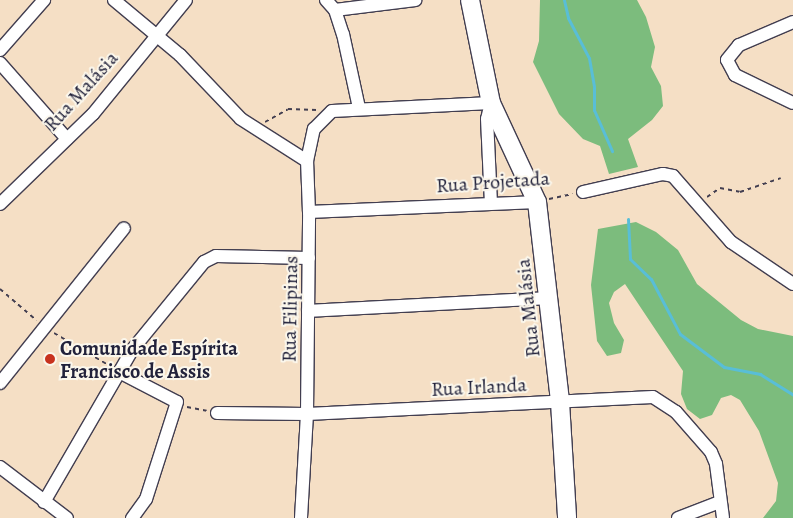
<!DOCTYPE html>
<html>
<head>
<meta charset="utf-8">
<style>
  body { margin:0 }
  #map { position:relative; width:793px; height:518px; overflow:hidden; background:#f5dfc5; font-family:Alegreya,serif }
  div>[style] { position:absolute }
  .forest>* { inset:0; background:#7cbc7d }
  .stream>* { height:3px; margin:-1.5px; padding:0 1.5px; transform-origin:1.5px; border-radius:1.5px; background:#59bed7 }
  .path>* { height:2px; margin-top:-1px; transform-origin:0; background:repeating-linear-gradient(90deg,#423e50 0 4px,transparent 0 8px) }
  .roads { filter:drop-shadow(1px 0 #423e50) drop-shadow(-1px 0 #423e50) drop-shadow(0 1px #423e50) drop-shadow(0 -1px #423e50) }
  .street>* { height:12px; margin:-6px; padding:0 6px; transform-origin:6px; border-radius:6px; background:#fff }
  .secondary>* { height:18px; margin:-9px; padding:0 9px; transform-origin:9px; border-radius:9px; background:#fff }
  .dots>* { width:14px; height:14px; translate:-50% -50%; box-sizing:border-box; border:2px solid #fbf7ec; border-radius:50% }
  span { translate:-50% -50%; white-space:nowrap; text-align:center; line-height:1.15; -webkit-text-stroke:4px #fbf7ec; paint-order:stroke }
  .street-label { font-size:20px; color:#22223b }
  .poi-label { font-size:20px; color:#22223b; font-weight:700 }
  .left { translate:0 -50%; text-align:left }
</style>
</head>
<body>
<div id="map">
  <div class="forest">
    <div style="clip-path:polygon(540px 0,637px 0,646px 17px,655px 47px,651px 67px,661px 86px,663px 106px,652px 120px,628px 139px,638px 167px,609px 174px,600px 146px,583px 139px,559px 114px,533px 62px,539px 41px)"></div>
    <div style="clip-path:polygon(636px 222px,656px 232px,678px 250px,697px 284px,741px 320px,758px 329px,793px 336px,793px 518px,763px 518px,776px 501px,778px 483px,759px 431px,740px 400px,731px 395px,721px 398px,712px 415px,700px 419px,687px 409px,681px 394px,683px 371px,625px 284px,614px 292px,609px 303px,614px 323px,624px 340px,621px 353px,607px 356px,597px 341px,591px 285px,598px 229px)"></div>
  </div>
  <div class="stream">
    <div style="left:564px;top:0;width:18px;rotate:77deg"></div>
    <div style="left:568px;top:18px;width:45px;rotate:62.3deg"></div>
    <div style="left:589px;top:58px;width:29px;rotate:80deg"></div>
    <div style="left:594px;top:87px;width:23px;rotate:90deg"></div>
    <div style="left:594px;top:110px;width:45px;rotate:66.3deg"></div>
    <div style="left:628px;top:219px;width:40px;rotate:87.1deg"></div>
    <div style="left:630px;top:259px;width:29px;rotate:44deg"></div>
    <div style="left:651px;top:279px;width:62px;rotate:62.2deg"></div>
    <div style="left:680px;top:334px;width:55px;rotate:36.9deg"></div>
    <div style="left:724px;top:367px;width:37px;rotate:11deg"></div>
    <div style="left:760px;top:374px;width:39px;rotate:32deg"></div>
  </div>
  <div class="path">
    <div style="left:265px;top:122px;width:26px;rotate:-29deg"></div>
    <div style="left:288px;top:109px;width:29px;rotate:2deg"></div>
    <div style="left:707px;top:197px;width:16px;rotate:-35deg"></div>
    <div style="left:720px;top:188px;width:20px;rotate:11deg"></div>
    <div style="left:740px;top:192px;width:43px;rotate:-18.9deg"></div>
    <div style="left:549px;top:199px;width:24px;rotate:-12deg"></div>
    <div style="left:0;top:289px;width:48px;rotate:40.7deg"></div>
    <div style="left:54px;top:333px;width:65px;rotate:30.5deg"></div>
    <div style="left:187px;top:407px;width:20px;rotate:11deg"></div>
  </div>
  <div class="roads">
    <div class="street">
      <div style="left:114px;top:0;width:86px;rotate:39.8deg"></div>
      <div style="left:180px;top:55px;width:88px;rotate:46.4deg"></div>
      <div style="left:241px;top:119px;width:78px;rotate:32.5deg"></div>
      <div style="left:326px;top:0;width:13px;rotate:48deg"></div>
      <div style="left:335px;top:10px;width:25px;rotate:72deg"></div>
      <div style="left:343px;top:34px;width:76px;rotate:77.8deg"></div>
      <div style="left:335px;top:10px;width:81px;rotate:-7.1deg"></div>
      <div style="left:793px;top:22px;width:59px;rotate:156.9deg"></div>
      <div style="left:739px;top:45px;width:19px;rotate:129deg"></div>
      <div style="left:727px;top:60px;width:17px;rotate:62deg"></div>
      <div style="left:735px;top:75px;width:64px;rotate:25.8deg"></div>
      <div style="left:0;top:50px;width:67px;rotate:-48.7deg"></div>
      <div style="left:0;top:63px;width:101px;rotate:48.6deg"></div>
      <div style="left:583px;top:192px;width:82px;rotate:-12.7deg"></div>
      <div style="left:663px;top:174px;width:10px;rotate:11deg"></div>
      <div style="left:673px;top:176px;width:88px;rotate:48.7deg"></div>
      <div style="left:731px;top:242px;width:75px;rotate:34.1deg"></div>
      <div style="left:0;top:204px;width:129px;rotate:-44.1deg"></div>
      <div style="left:93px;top:114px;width:147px;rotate:-50.8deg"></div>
      <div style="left:309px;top:212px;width:228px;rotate:-2.5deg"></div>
      <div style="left:308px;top:311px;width:241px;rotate:-3.1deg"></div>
      <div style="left:119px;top:372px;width:65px;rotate:27.3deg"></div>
      <div style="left:177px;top:402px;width:102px;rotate:107.7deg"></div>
      <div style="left:146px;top:499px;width:24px;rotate:126deg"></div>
      <div style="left:0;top:383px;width:198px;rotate:-51.3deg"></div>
      <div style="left:217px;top:413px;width:90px;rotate:0.6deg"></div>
      <div style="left:307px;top:414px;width:346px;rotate:-2.8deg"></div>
      <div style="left:653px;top:397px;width:27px;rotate:33deg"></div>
      <div style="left:676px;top:412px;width:53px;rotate:48.8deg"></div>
      <div style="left:711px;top:452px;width:13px;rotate:67deg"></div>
      <div style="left:716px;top:464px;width:54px;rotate:82.6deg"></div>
      <div style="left:0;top:467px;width:84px;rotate:37.3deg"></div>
      <div style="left:44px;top:502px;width:176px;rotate:-59.9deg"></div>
      <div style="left:132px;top:350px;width:114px;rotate:-50.7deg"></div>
      <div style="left:204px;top:262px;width:13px;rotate:-27deg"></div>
      <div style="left:216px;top:256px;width:93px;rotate:1.2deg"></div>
      <div style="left:301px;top:518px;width:104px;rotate:-86.7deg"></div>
      <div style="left:307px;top:414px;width:202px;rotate:-89.4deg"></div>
      <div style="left:309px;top:212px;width:51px;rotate:-92.2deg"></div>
      <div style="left:307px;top:161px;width:33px;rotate:-78deg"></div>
      <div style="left:314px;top:129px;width:25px;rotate:-45deg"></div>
      <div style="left:332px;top:111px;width:159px;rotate:-2.9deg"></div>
      <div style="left:491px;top:103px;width:16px;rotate:104deg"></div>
      <div style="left:487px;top:119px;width:84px;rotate:87.3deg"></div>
      <div style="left:678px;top:518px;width:45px;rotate:-20.9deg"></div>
    </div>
    <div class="secondary">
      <div style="left:470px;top:0;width:105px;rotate:78.5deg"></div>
      <div style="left:491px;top:103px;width:109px;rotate:65.1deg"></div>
      <div style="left:537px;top:202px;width:201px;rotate:83.4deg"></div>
      <div style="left:560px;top:402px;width:116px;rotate:86.5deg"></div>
    </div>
  </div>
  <div class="dots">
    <div style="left:50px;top:359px;background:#c8321e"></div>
  </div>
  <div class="street-label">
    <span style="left:81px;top:91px;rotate:-48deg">Rua Malásia</span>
    <span style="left:493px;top:182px;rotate:-4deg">Rua Projetada</span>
    <span style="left:528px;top:308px;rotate:-96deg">Rua Malásia</span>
    <span style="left:290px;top:309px;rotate:-89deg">Rua Filipinas</span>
    <span style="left:479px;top:387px;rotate:-3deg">Rua Irlanda</span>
  </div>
  <div class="poi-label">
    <span class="left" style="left:60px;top:360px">Comunidade Espírita<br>Francisco de Assis</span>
  </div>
</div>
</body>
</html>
